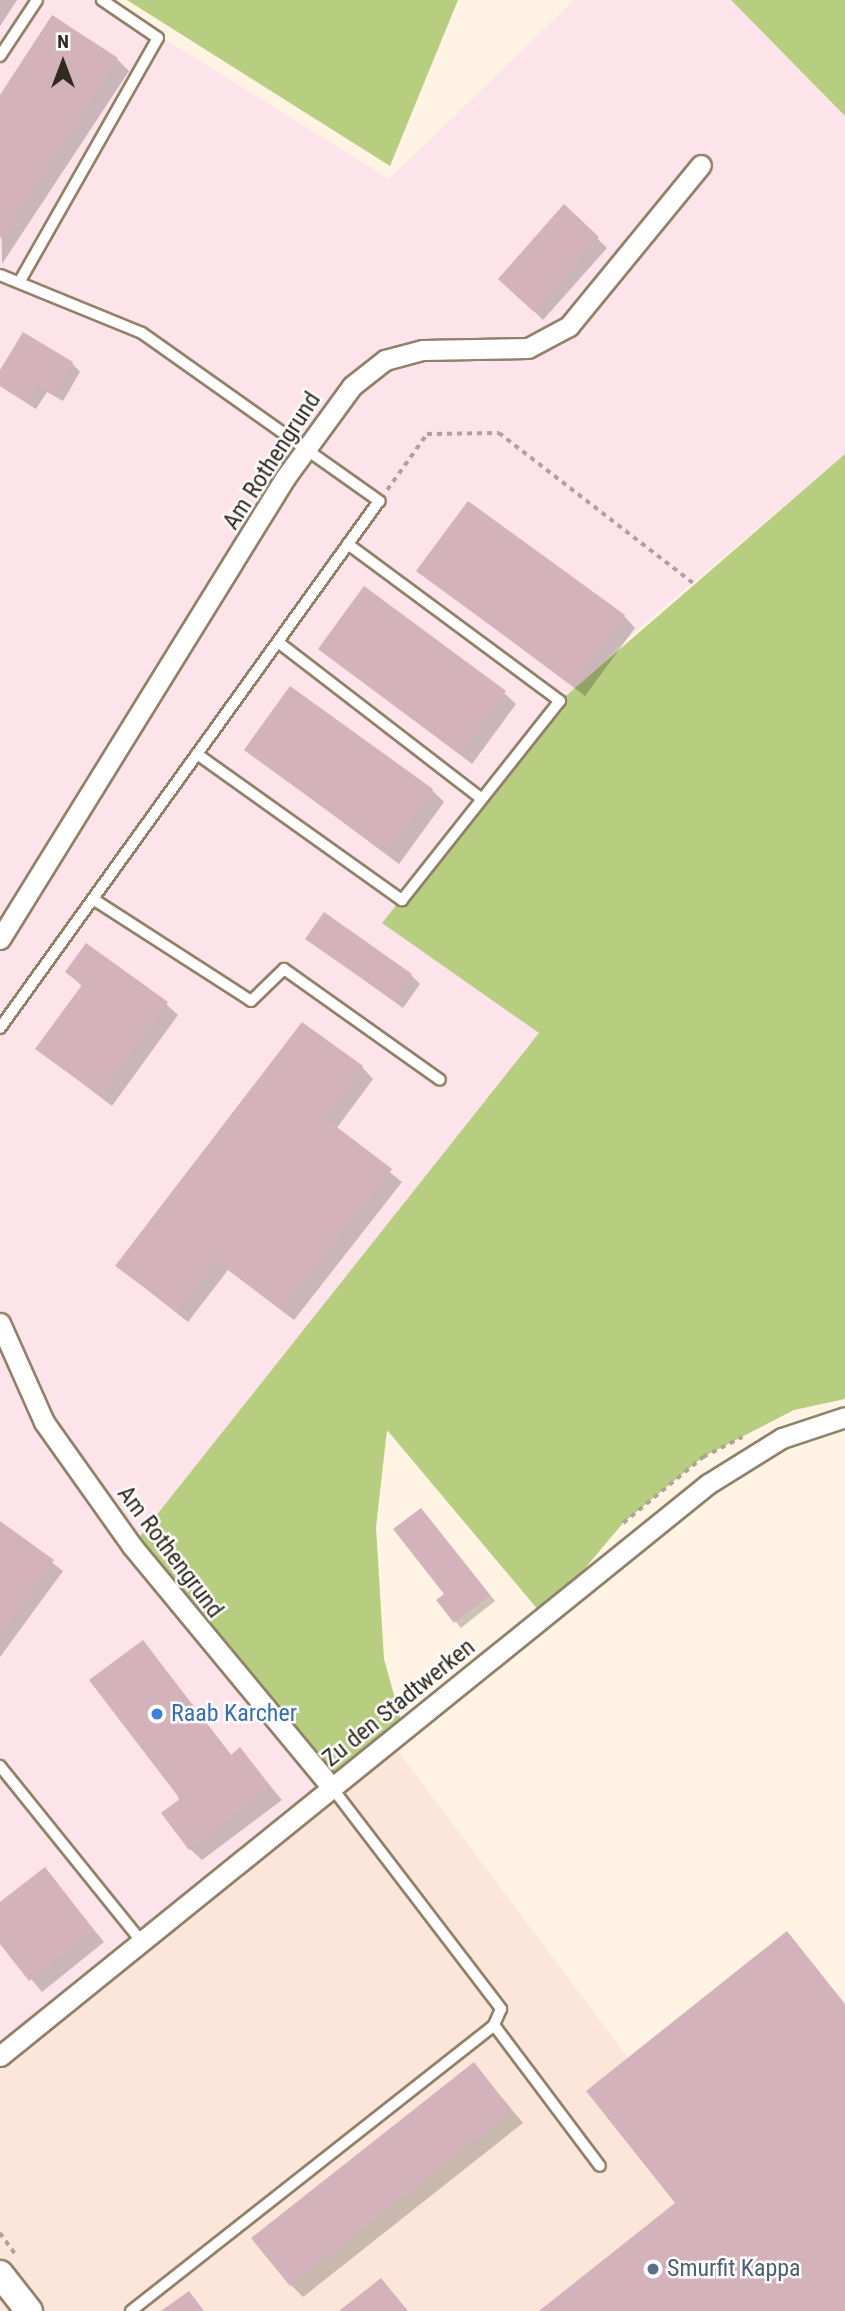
<!DOCTYPE html>
<html>
<head>
<meta charset="utf-8">
<style>
  body { margin:0 }
  #map { position:relative; width:845px; height:2311px; overflow:hidden; background:#fff3e4; font-family:"Roboto Condensed",sans-serif }
  div>[style] { position:absolute }
  .commercial>* { inset:0; background:#fce6d9 }
  .industrial>* { inset:0; background:#fde3ea }
  .green>* { inset:0; background:#b7cd7f }
  .shadow>* { inset:0; background:#0003 }
  .building>* { inset:0; background:#d3b2bb }
  .path>* { height:3.5px; margin-top:-1.75px; transform-origin:0; background:repeating-linear-gradient(90deg,#ada396 0 5px,transparent 0 10px) }
  .roads { filter:drop-shadow(2px 0 #92816a) drop-shadow(-2px 0 #92816a) drop-shadow(0 2px #92816a) drop-shadow(0 -2px #92816a) }
  .lane>* { height:10px; margin:-5px; padding:0 5px; transform-origin:5px; border-radius:5px; background:#fff }
  .street>* { height:19px; margin:-9.5px; padding:0 9.5px; transform-origin:9.5px; border-radius:9.5px; background:#fff }
  .secondary>* { height:26px; margin:-13px; padding:0 13px; transform-origin:13px; border-radius:13px; background:#fff }
  .dots>* { width:19px; height:19px; translate:-50% -50%; box-sizing:border-box; border:4px solid #fff; border-radius:50% }
  span { translate:-50% -50%; white-space:nowrap; text-align:center; line-height:1.15; -webkit-text-stroke:5px #fff; paint-order:stroke }
  .street-label { font-size:24px; color:#312a20 }
  .shop-label { font-size:24px; color:#366cbe }
  .left { translate:0 -50%; text-align:left }
  .service-label { font-size:24px; color:#4e5e75 }
  .north { position:absolute; left:28px; top:28px; width:70px; height:70px; -webkit-text-stroke:5px #fff; paint-order:stroke; rotate:0deg; font-size:19px; font-weight:700; line-height:28px; text-align:center; color:#312a20 }
  .north::after { content:''; display:block; margin:auto; width:24px; height:32px; background:#312a20; clip-path:polygon(50% 0,100% 100%,50% 72%,0 100%) }
</style>
</head>
<body>
<div id="map">
  <div class="commercial">
    <div style="clip-path:polygon(391px 1742px,818px 2311px,0 2311px,0 2056px)"></div>
  </div>
  <div class="industrial">
    <div style="clip-path:polygon(0 0,102px 0,389px 179px,574px 0,731px 0,845px 116px,845px 454px,616px 648px,383px 923px,540px 1033px,132px 1546px,333px 1789px,0 2056px)"></div>
  </div>
  <div class="green">
    <div style="clip-path:polygon(127px 0,458px 0,390px 166px)"></div>
    <div style="clip-path:polygon(731px 0,845px 0,845px 116px)"></div>
    <div style="clip-path:polygon(845px 454px,845px 1399px,794px 1410px,703px 1457px,623px 1523px,544px 1617px,387px 1430px,376px 1527px,384px 1659px,404px 1731px,333px 1789px,132px 1546px,539px 1033px,382px 923px,560px 701px)"></div>
  </div>
  <div class="shadow">
    <div style="clip-path:polygon(0 0,17px 0,0 26px)"></div>
    <div style="clip-path:polygon(117px 59px,129px 71px,2px 264px,0 98px)"></div>
    <div style="clip-path:polygon(564px 206px,607px 248px,543px 320px,501px 279px)"></div>
    <div style="clip-path:polygon(72px 363px,80px 372px,63px 401px,47px 392px,36px 409px,0 386px,0 374px)"></div>
    <div style="clip-path:polygon(418px 571px,624px 616px,635px 628px,585px 696px)"></div>
    <div style="clip-path:polygon(320px 648px,504px 693px,516px 704px,472px 764px)"></div>
    <div style="clip-path:polygon(246px 750px,432px 790px,444px 802px,399px 864px)"></div>
    <div style="clip-path:polygon(307px 939px,411px 975px,420px 984px,403px 1008px)"></div>
    <div style="clip-path:polygon(67px 972px,166px 1004px,178px 1015px,112px 1106px,37px 1049px,83px 987px)"></div>
    <div style="clip-path:polygon(362px 1067px,373px 1079px,336px 1129px,402px 1182px,294px 1320px,228px 1270px,188px 1322px,117px 1266px)"></div>
    <div style="clip-path:polygon(427px 1516px,495px 1601px,461px 1628px,438px 1600px,446px 1594px)"></div>
    <div style="clip-path:polygon(0 1523px,63px 1571px,0 1657px)"></div>
    <div style="clip-path:polygon(143px 1642px,232px 1756px,240px 1750px,282px 1800px,202px 1860px,190px 1849px)"></div>
    <div style="clip-path:polygon(45px 1870px,104px 1942px,42px 1992px,0 1942px,0 1905px)"></div>
    <div style="clip-path:polygon(474px 2064px,523px 2123px,303px 2297px,291px 2285px)"></div>
  </div>
  <div class="building">
    <div style="clip-path:polygon(52px 15px,118px 58px,0 239px,0 95px)"></div>
    <div style="clip-path:polygon(564px 204px,599px 237px,534px 312px,498px 279px)"></div>
    <div style="clip-path:polygon(23px 332px,73px 362px,53px 394px,37px 384px,26px 402px,0 386px,0 370px)"></div>
    <div style="clip-path:polygon(468px 501px,625px 615px,573px 686px,416px 571px)"></div>
    <div style="clip-path:polygon(364px 586px,506px 691px,459px 754px,318px 649px)"></div>
    <div style="clip-path:polygon(290px 686px,433px 789px,386px 853px,244px 750px)"></div>
    <div style="clip-path:polygon(324px 912px,412px 974px,393px 1000px,305px 939px)"></div>
    <div style="clip-path:polygon(86px 943px,168px 1002px,99px 1095px,35px 1049px,82px 985px,65px 972px)"></div>
    <div style="clip-path:polygon(302px 1022px,363px 1066px,325px 1118px,392px 1169px,281px 1309px,216px 1260px,176px 1311px,115px 1266px)"></div>
    <div style="clip-path:polygon(421px 1508px,490px 1595px,454px 1623px,436px 1600px,444px 1594px,393px 1529px)"></div>
    <div style="clip-path:polygon(0 1521px,54px 1560px,0 1634px)"></div>
    <div style="clip-path:polygon(143px 1640px,231px 1755px,240px 1747px,271px 1787px,189px 1850px,161px 1813px,180px 1799px,89px 1680px)"></div>
    <div style="clip-path:polygon(45px 1867px,94px 1930px,29px 1981px,0 1944px,0 1902px)"></div>
    <div style="clip-path:polygon(787px 1931px,845px 2004px,845px 2311px,539px 2311px,675px 2203px,586px 2091px)"></div>
    <div style="clip-path:polygon(474px 2062px,512px 2111px,290px 2286px,251px 2238px)"></div>
    <div style="clip-path:polygon(381px 2278px,408px 2311px,339px 2311px)"></div>
    <div style="clip-path:polygon(189px 2291px,204px 2311px,161px 2311px)"></div>
  </div>
  <div class="path">
    <div style="left:387px;top:490px;width:69px;rotate:-54.5deg"></div>
    <div style="left:427px;top:434px;width:72px;rotate:-0.8deg"></div>
    <div style="left:499px;top:433px;width:245px;rotate:37.7deg"></div>
    <div style="left:623px;top:1523px;width:104px;rotate:-39.5deg"></div>
    <div style="left:703px;top:1457px;width:44px;rotate:-27.1deg"></div>
    <div style="left:0;top:2233px;width:29px;rotate:54deg"></div>
  </div>
  <div class="roads">
    <div class="lane">
      <div style="left:0;top:56px;width:67px;rotate:-56.5deg"></div>
      <div style="left:0;top:275px;width:153px;rotate:22.2deg"></div>
      <div style="left:142px;top:333px;width:291px;rotate:35.3deg"></div>
      <div style="left:379px;top:501px;width:649px;rotate:125.72deg"></div>
      <div style="left:21px;top:279px;width:277px;rotate:-60.4deg"></div>
      <div style="left:158px;top:38px;width:68px;rotate:-145.8deg"></div>
      <div style="left:278px;top:642px;width:257px;rotate:37.6deg"></div>
      <div style="left:197px;top:754px;width:252px;rotate:35.5deg"></div>
      <div style="left:402px;top:900px;width:254px;rotate:-51.6deg"></div>
      <div style="left:560px;top:701px;width:264px;rotate:-143.5deg"></div>
      <div style="left:93px;top:899px;width:188px;rotate:32.8deg"></div>
      <div style="left:251px;top:1001px;width:46px;rotate:-44.1deg"></div>
      <div style="left:284px;top:969px;width:191px;rotate:35.4deg"></div>
      <div style="left:0;top:1766px;width:226px;rotate:51.1deg"></div>
      <div style="left:333px;top:1789px;width:277px;rotate:52.6deg"></div>
      <div style="left:501px;top:2009px;width:17px;rotate:114deg"></div>
      <div style="left:494px;top:2025px;width:176px;rotate:53.1deg"></div>
      <div style="left:131px;top:2311px;width:462px;rotate:-38.2deg"></div>
    </div>
    <div class="street">
      <div style="left:0;top:939px;width:542px;rotate:-58.27deg"></div>
      <div style="left:285px;top:478px;width:114px;rotate:-53.9deg"></div>
      <div style="left:352px;top:386px;width:42px;rotate:-38.2deg"></div>
      <div style="left:385px;top:360px;width:39px;rotate:-15deg"></div>
      <div style="left:423px;top:350px;width:105px;rotate:-1.1deg"></div>
      <div style="left:528px;top:348px;width:47px;rotate:-28.2deg"></div>
      <div style="left:569px;top:326px;width:208px;rotate:-50.7deg"></div>
      <div style="left:0;top:1323px;width:108px;rotate:66deg"></div>
      <div style="left:44px;top:1422px;width:152px;rotate:54.6deg"></div>
      <div style="left:132px;top:1546px;width:315px;rotate:50.4deg"></div>
      <div style="left:0;top:2056px;width:910px;rotate:-38.94deg"></div>
      <div style="left:708px;top:1484px;width:87px;rotate:-31.9deg"></div>
      <div style="left:782px;top:1438px;width:66px;rotate:-18.4deg"></div>
    </div>
    <div class="secondary">
      <div style="left:0;top:2274px;width:47px;rotate:51.9deg"></div>
    </div>
  </div>
  <div class="dots">
    <div style="left:157px;top:1714px;background:#3f7fe0"></div>
    <div style="left:653px;top:2269px;background:#5c6f8a"></div>
  </div>
  <div class="street-label">
    <span style="left:272px;top:461px;rotate:-57deg">Am Rothengrund</span>
    <span style="left:170px;top:1552px;rotate:53deg">Am Rothengrund</span>
    <span style="left:399px;top:1703px;rotate:-39deg">Zu den Stadtwerken</span>
  </div>
  <div class="shop-label">
    <span class="left" style="left:171px;top:1714px">Raab Karcher</span>
  </div>
  <div class="service-label">
    <span class="left" style="left:667px;top:2269px">Smurfit Kappa</span>
  </div>
  <div class="north">N</div>
</div>
</body>
</html>
